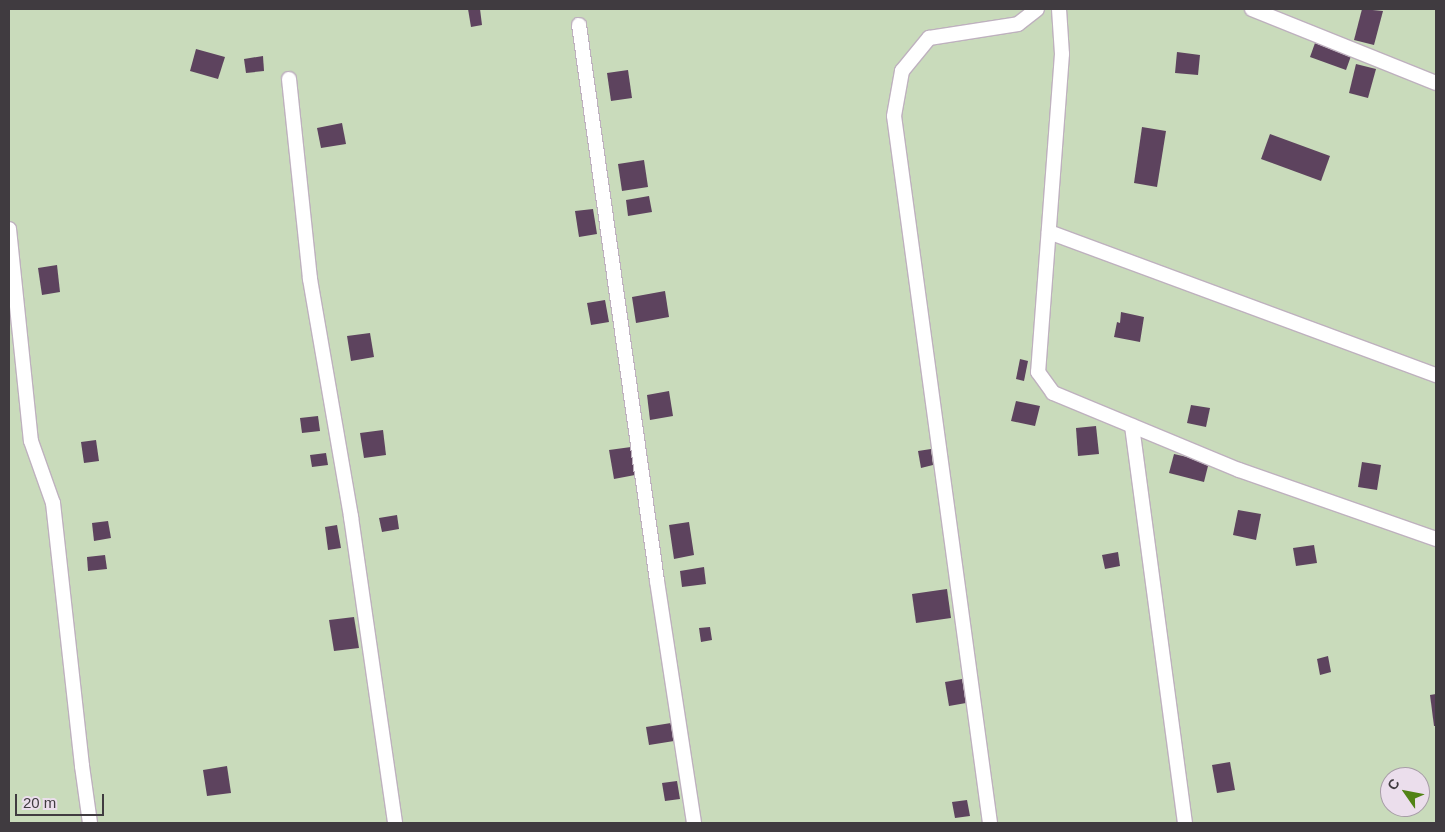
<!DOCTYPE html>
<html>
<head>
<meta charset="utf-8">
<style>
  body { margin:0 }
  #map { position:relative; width:1445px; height:832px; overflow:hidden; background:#ebdeec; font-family:Helvetica,sans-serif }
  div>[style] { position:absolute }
  .green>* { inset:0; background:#c9dbbb }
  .building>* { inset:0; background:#5d435e }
  .roads { filter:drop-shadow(1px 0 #beb1be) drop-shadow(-1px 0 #beb1be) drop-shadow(0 1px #beb1be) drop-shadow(0 -1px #beb1be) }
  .service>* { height:14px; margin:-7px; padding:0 7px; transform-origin:7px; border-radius:7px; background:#fff }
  span { translate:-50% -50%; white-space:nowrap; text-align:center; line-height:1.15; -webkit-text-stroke:5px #ebdeec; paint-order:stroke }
  .frame { position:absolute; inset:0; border:10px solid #403b40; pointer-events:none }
  .north { position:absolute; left:1380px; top:767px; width:50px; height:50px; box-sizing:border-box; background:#ebdeec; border:1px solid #a79da7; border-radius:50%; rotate:303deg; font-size:14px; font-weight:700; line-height:20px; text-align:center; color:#403b40 }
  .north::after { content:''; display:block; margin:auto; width:18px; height:22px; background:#518316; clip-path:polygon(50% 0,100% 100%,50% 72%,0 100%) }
  .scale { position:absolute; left:15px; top:794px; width:89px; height:22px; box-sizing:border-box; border:2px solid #403b40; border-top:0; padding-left:6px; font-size:15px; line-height:18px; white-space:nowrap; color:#403b40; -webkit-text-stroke:4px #ebdeec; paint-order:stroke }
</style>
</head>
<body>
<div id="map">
  <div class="green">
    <div style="clip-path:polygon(evenodd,9px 9px,1436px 9px,1436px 823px,9px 823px,9px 9px,1390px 777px,1420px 777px,1420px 807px,1390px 807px,1390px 777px)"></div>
  </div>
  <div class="building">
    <div style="clip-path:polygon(468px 9px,480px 9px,482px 25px,471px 27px)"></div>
    <div style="clip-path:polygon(1362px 9px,1383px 11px,1374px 45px,1354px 40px)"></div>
    <div style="clip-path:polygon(1315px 43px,1351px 56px,1346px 70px,1310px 57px)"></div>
    <div style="clip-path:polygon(196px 49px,225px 57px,218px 79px,190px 71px)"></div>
    <div style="clip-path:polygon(1177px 52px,1200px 55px,1198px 75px,1175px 73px)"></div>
    <div style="clip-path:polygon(263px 56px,264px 71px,246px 73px,244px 59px)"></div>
    <div style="clip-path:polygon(1356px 64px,1376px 69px,1368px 98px,1349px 93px)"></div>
    <div style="clip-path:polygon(628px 70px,632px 98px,611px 101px,607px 73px)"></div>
    <div style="clip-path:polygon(342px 123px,346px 144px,321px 148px,317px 128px)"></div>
    <div style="clip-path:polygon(1142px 127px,1166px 131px,1157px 187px,1134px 183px)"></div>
    <div style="clip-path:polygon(1270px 134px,1330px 156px,1321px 181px,1261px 159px)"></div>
    <div style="clip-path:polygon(644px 160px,648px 187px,622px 191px,618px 164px)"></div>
    <div style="clip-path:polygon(649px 196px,652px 212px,628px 216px,626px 200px)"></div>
    <div style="clip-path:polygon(593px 209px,597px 234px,579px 237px,575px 211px)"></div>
    <div style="clip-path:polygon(57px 265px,60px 292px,42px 295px,38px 268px)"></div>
    <div style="clip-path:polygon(665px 291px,669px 317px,636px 323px,632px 297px)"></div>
    <div style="clip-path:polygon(605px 300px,609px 322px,591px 325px,587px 303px)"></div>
    <div style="clip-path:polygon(1121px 312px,1144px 317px,1140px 342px,1114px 337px,1117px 322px,1120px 323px)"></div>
    <div style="clip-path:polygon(370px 333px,374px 357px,351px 361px,347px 336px)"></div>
    <div style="clip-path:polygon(1020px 359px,1028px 361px,1024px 381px,1016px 379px)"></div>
    <div style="clip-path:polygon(669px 391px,673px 416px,650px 420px,647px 395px)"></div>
    <div style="clip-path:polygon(1016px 401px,1040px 406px,1035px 426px,1011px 421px)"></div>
    <div style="clip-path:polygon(1191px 405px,1210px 408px,1206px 427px,1187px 423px)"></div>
    <div style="clip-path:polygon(318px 416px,320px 431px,302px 433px,300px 418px)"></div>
    <div style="clip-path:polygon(1096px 426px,1099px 454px,1078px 456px,1076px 428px)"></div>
    <div style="clip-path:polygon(383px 430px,386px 455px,364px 458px,360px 433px)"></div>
    <div style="clip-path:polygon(96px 440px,99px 461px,84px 463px,81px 442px)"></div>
    <div style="clip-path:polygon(631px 447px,635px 475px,614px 479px,609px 450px)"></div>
    <div style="clip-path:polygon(931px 449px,933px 465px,921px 468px,918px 451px)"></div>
    <div style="clip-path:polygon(326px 453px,328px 465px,312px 467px,310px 455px)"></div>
    <div style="clip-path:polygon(1174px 454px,1209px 462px,1204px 482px,1169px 473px)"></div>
    <div style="clip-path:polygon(1362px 462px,1381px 465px,1377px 490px,1358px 487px)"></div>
    <div style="clip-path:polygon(1238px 510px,1261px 514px,1256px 540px,1233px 535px)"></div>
    <div style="clip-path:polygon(397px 515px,399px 529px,382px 532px,379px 518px)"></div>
    <div style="clip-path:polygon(108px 521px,111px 538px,94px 541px,92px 523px)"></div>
    <div style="clip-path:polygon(689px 522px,694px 555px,674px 559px,669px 525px)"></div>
    <div style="clip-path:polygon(337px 525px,341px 548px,328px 550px,325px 527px)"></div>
    <div style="clip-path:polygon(1314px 545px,1317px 563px,1296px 566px,1293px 548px)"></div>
    <div style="clip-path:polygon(1118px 552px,1120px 566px,1105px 569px,1102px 555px)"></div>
    <div style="clip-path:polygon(105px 555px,107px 569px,88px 571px,87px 557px)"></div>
    <div style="clip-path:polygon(704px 567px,706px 584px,682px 587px,680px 571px)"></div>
    <div style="clip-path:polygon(947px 589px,951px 618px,916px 623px,912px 594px)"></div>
    <div style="clip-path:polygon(354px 617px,359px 648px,334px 651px,329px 620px)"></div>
    <div style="clip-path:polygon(710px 627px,712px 640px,701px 642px,699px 628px)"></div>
    <div style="clip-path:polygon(1328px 656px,1331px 672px,1320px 675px,1317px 659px)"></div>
    <div style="clip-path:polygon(962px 679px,966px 703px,949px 706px,945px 682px)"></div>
    <div style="clip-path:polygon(1436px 694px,1436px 726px,1434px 726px,1430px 695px)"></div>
    <div style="clip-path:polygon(671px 723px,674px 741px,649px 745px,646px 727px)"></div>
    <div style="clip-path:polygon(1230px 762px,1235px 790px,1217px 793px,1212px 765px)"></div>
    <div style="clip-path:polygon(227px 766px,231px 793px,207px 796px,203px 770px)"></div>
    <div style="clip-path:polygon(677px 781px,680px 799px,665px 801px,662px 783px)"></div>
    <div style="clip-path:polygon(967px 800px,970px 816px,955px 818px,952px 802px)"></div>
  </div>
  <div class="roads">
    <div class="service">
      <div style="left:1059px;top:9px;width:45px;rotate:86.2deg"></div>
      <div style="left:1062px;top:54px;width:319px;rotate:94.3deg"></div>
      <div style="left:1038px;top:372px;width:26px;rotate:54deg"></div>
      <div style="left:1053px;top:393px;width:201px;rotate:22.5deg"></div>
      <div style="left:1239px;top:470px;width:209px;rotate:19.3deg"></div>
      <div style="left:1252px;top:9px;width:198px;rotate:21.9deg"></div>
      <div style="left:579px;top:25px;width:561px;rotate:82.01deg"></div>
      <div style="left:657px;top:581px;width:245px;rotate:81.3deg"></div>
      <div style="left:289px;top:79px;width:201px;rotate:84deg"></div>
      <div style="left:310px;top:279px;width:242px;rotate:80.2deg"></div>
      <div style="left:351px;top:517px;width:309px;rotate:81.8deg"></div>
      <div style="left:9px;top:229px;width:213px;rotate:84.1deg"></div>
      <div style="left:31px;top:441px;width:66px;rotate:70.5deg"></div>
      <div style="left:53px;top:503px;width:265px;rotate:83.7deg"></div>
      <div style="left:82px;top:766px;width:58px;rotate:82deg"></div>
      <div style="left:1049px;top:232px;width:413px;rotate:20.3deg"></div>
      <div style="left:1132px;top:426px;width:401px;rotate:82.4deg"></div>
      <div style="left:990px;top:823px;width:713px;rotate:-97.73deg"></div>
      <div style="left:894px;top:116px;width:46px;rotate:-79.9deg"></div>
      <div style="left:902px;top:71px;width:43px;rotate:-50.7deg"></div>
      <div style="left:929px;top:38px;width:90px;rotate:-8.9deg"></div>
      <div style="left:1018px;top:24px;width:24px;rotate:-38deg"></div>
    </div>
  </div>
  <div class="frame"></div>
  <div class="north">С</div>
  <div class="scale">20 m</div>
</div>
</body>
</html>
